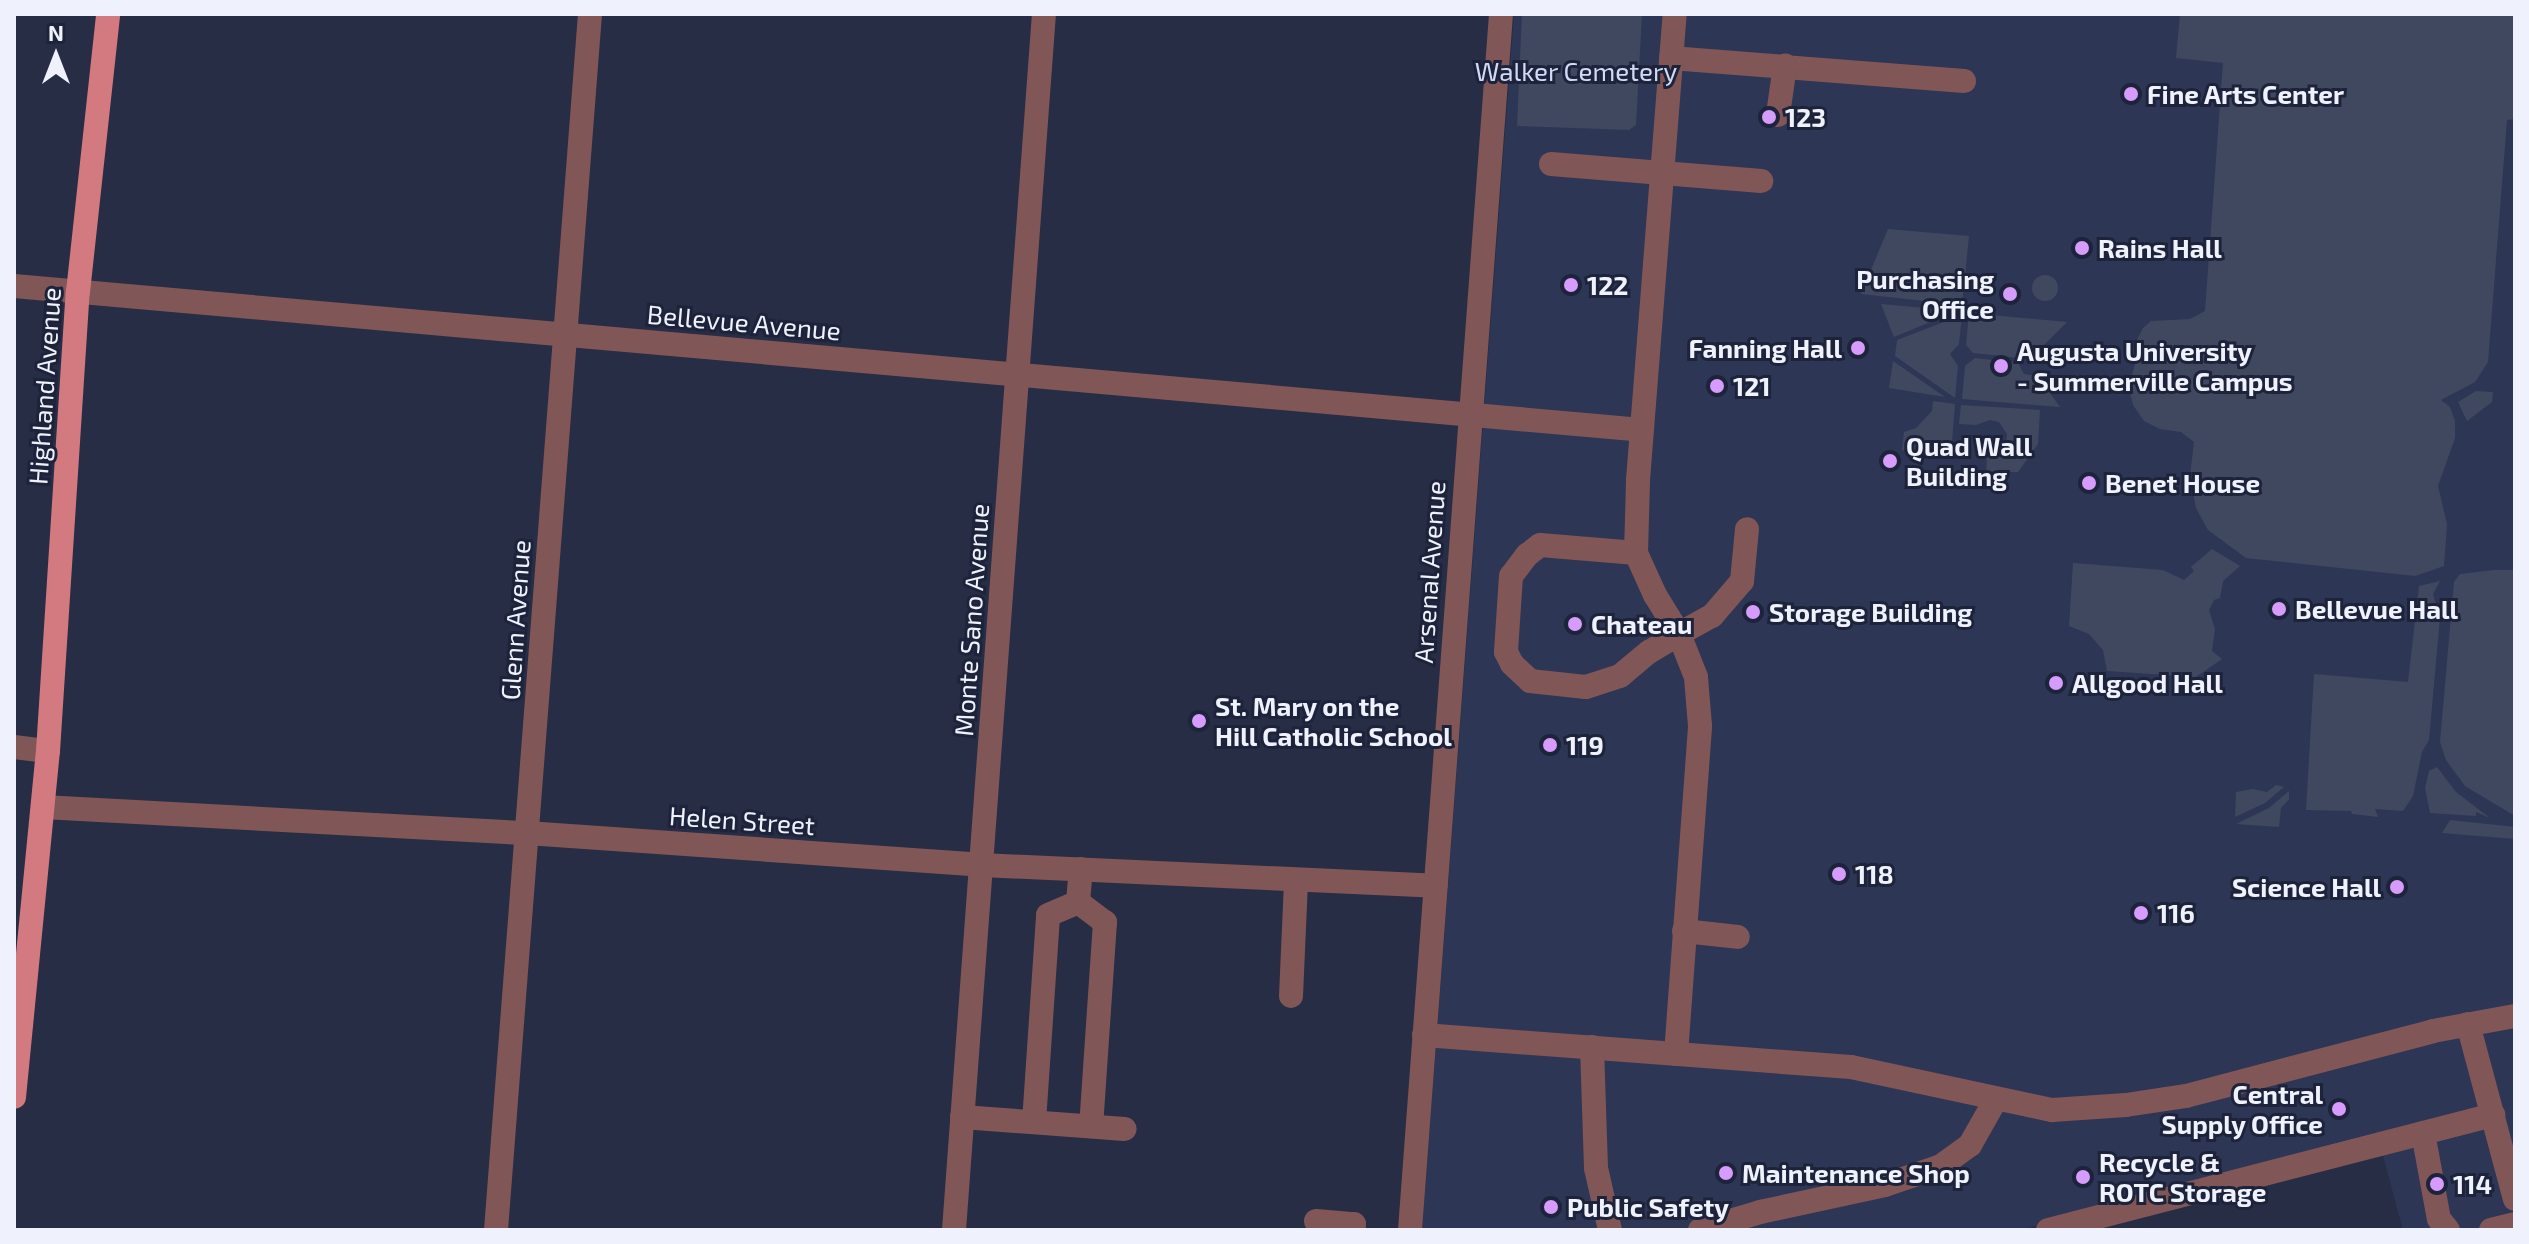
<!DOCTYPE html>
<html>
<head>
<meta charset="utf-8">
<style>
  body { margin:0 }
  #map { position:relative; width:2529px; height:1244px; overflow:hidden; background:#262d45; font-family:"Exo 2",sans-serif }
  div>[style] { position:absolute }
  .built>* { inset:0; background:#2d3654 }
  .green>* { inset:0; background:#404860 }
  .round { border-radius:50% }
  .minor>* { height:24px; margin:-12px; padding:0 12px; transform-origin:12px; border-radius:12px; background:#815657 }
  .major>* { height:24px; margin:-12px; padding:0 12px; transform-origin:12px; border-radius:12px; background:#d27a7f }
  .dots>* { width:22px; height:22px; translate:-50% -50%; box-sizing:border-box; border:4px solid #1c233a; border-radius:50% }
  span { translate:-50% -50%; white-space:nowrap; text-align:center; line-height:1.15; -webkit-text-stroke:6px #1c233a; paint-order:stroke }
  .park-label { font-size:26px; color:#d0d9f5 }
  .poi-label { font-size:26px; color:#eff2fc; font-weight:700 }
  .left { translate:0 -50%; text-align:left }
  .right { translate:-100% -50%; text-align:right }
  .street-label { font-size:26px; color:#eff2fc }
  .frame { position:absolute; inset:0; border:16px solid #eff2fc; pointer-events:none }
  .north { position:absolute; left:16px; top:16px; width:80px; height:80px; -webkit-text-stroke:6px #1c233a; paint-order:stroke; rotate:0deg; font-size:22px; font-weight:700; line-height:32px; text-align:center; color:#eff2fc }
  .north::after { content:''; display:block; margin:auto; width:28px; height:36px; background:#eff2fc; clip-path:polygon(50% 0,100% 100%,50% 72%,0 100%) }
</style>
</head>
<body>
<div id="map">
  <div class="built">
    <div style="clip-path:polygon(1514px 14px,2515px 14px,2515px 1230px,2403px 1230px,2379px 1141px,2020px 1230px,1422px 1230px)"></div>
  </div>
  <div class="green">
    <div style="clip-path:polygon(1522px 14px,1642px 14px,1636px 125px,1629px 130px,1517px 126px)"></div>
    <div style="clip-path:polygon(2180px 14px,2515px 14px,2515px 119px,2507px 120px,2488px 362px,2475px 382px,2441px 400px,2450px 407px,2455px 421px,2455px 438px,2438px 486px,2447px 524px,2444px 566px,2415px 576px,2246px 558px,2208px 530px,2196px 508px,2190px 476px,2194px 442px,2181px 432px,2160px 429px,2144px 421px,2133px 405px,2129px 388px,2135px 364px,2133px 348px,2143px 328px,2151px 321px,2190px 319px,2205px 311px,2223px 63px,2176px 58px)"></div>
    <div style="clip-path:polygon(1888px 229px,1969px 236px,1962px 305px,1861px 294px)"></div>
    <div class="round" style="left:2032px;top:275px;width:26px;height:26px"></div>
    <div style="clip-path:polygon(1881px 304px,1957px 311px,1894px 337px)"></div>
    <div style="clip-path:polygon(1969px 313px,2067px 322px,2039px 350px,2027px 349px,2019px 358px,1973px 353px,1966px 345px)"></div>
    <div style="clip-path:polygon(1962px 315px,1959px 344px,1950px 354px,1958px 366px,1955px 398px,1895px 356px,1897px 340px)"></div>
    <div style="clip-path:polygon(1975px 358px,2018px 363px,2024px 374px,2038px 376px,2060px 407px,1962px 399px,1965px 366px)"></div>
    <div style="clip-path:polygon(1893px 361px,1945px 397px,1889px 388px)"></div>
    <div style="clip-path:polygon(2476px 391px,2493px 392px,2492px 402px,2467px 421px,2458px 402px)"></div>
    <div style="clip-path:polygon(1933px 401px,1955px 404px,1951px 455px,1902px 450px,1904px 432px,1916px 428px,1932px 411px)"></div>
    <div style="clip-path:polygon(1961px 405px,2040px 410px,2038px 444px,2018px 472px,1994px 472px,1986px 479px,1987px 454px,2000px 451px,2006px 445px,2007px 434px,1999px 422px,1990px 420px,1976px 425px,1959px 424px)"></div>
    <div style="clip-path:polygon(2212px 549px,2240px 566px,2223px 581px,2220px 598px,2214px 600px,2209px 610px,2215px 629px,2212px 651px,2222px 659px,2196px 677px,2107px 671px,2103px 650px,2089px 634px,2069px 626px,2073px 563px,2163px 570px,2184px 580px,2194px 571px,2191px 567px)"></div>
    <div style="clip-path:polygon(2494px 570px,2515px 570px,2515px 816px,2465px 786px,2446px 760px,2440px 742px,2454px 582px,2460px 574px)"></div>
    <div style="clip-path:polygon(2440px 581px,2433px 594px,2436px 605px,2441px 606px,2429px 740px,2422px 752px,2413px 796px,2403px 811px,2375px 809px,2378px 817px,2352px 814px,2351px 811px,2306px 810px,2314px 674px,2408px 682px,2419px 586px)"></div>
    <div style="clip-path:polygon(2437px 767px,2456px 792px,2490px 818px,2476px 812px,2476px 816px,2430px 813px,2425px 788px,2429px 771px)"></div>
    <div style="clip-path:polygon(2276px 785px,2284px 787px,2265px 803px,2235px 817px,2236px 792px,2253px 789px,2267px 792px)"></div>
    <div style="clip-path:polygon(2289px 791px,2289px 799px,2281px 808px,2279px 827px,2236px 824px,2269px 808px)"></div>
    <div style="clip-path:polygon(2450px 820px,2515px 827px,2515px 839px,2442px 833px)"></div>
  </div>
  <div class="minor">
    <div style="left:1671px;top:58px;width:294px;rotate:4.5deg"></div>
    <div style="left:1778px;top:115px;width:50px;rotate:-82deg"></div>
    <div style="left:1551px;top:164px;width:211px;rotate:4.6deg"></div>
    <div style="left:14px;top:286px;width:1634px;rotate:5.05deg"></div>
    <div style="left:1636px;top:553px;width:73px;rotate:-88.4deg"></div>
    <div style="left:1638px;top:480px;width:467px;rotate:-85.5deg"></div>
    <div style="left:14px;top:747px;width:34px;rotate:7deg"></div>
    <div style="left:43px;top:807px;width:485px;rotate:3.1deg"></div>
    <div style="left:527px;top:833px;width:455px;rotate:4deg"></div>
    <div style="left:981px;top:865px;width:455px;rotate:2.6deg"></div>
    <div style="left:1078px;top:902px;width:34px;rotate:37deg"></div>
    <div style="left:1105px;top:922px;width:204px;rotate:93.9deg"></div>
    <div style="left:1684px;top:931px;width:54px;rotate:6.3deg"></div>
    <div style="left:1291px;top:996px;width:116px;rotate:-87.5deg"></div>
    <div style="left:2468px;top:1024px;width:181px;rotate:75deg"></div>
    <div style="left:1424px;top:1035px;width:428px;rotate:4.3deg"></div>
    <div style="left:1851px;top:1067px;width:206px;rotate:12.1deg"></div>
    <div style="left:2052px;top:1110px;width:74px;rotate:-3.9deg"></div>
    <div style="left:2126px;top:1105px;width:61px;rotate:-8.5deg"></div>
    <div style="left:2186px;top:1096px;width:255px;rotate:-14.7deg"></div>
    <div style="left:2433px;top:1031px;width:83px;rotate:-10.4deg"></div>
    <div style="left:1592px;top:1047px;width:121px;rotate:88.1deg"></div>
    <div style="left:1596px;top:1168px;width:64px;rotate:77.3deg"></div>
    <div style="left:1676px;top:1054px;width:329px;rotate:-85.8deg"></div>
    <div style="left:1700px;top:726px;width:49px;rotate:-94.7deg"></div>
    <div style="left:1696px;top:677px;width:46px;rotate:-111.6deg"></div>
    <div style="left:1679px;top:634px;width:46px;rotate:-121.6deg"></div>
    <div style="left:1655px;top:595px;width:46px;rotate:-114.3deg"></div>
    <div style="left:1636px;top:553px;width:96px;rotate:-175.2deg"></div>
    <div style="left:1540px;top:545px;width:16px;rotate:142deg"></div>
    <div style="left:1527px;top:555px;width:26px;rotate:127deg"></div>
    <div style="left:1511px;top:576px;width:76px;rotate:93.8deg"></div>
    <div style="left:1506px;top:652px;width:13px;rotate:63deg"></div>
    <div style="left:1512px;top:664px;width:25px;rotate:43deg"></div>
    <div style="left:1530px;top:681px;width:56px;rotate:6.1deg"></div>
    <div style="left:1586px;top:687px;width:36px;rotate:-18deg"></div>
    <div style="left:1620px;top:676px;width:38px;rotate:-40deg"></div>
    <div style="left:1649px;top:652px;width:35px;rotate:-31deg"></div>
    <div style="left:1679px;top:634px;width:38px;rotate:-29deg"></div>
    <div style="left:1712px;top:616px;width:46px;rotate:-49.4deg"></div>
    <div style="left:1742px;top:581px;width:52px;rotate:-84.5deg"></div>
    <div style="left:962px;top:1117px;width:163px;rotate:4.2deg"></div>
    <div style="left:1034px;top:1122px;width:207px;rotate:-86.1deg"></div>
    <div style="left:1048px;top:915px;width:33px;rotate:-23deg"></div>
    <div style="left:1078px;top:902px;width:33px;rotate:-85deg"></div>
    <div style="left:2423px;top:1133px;width:87px;rotate:79.5deg"></div>
    <div style="left:2439px;top:1219px;width:14px;rotate:51deg"></div>
    <div style="left:1316px;top:1221px;width:38px;rotate:5deg"></div>
    <div style="left:1354px;top:1224px;width:6px;rotate:99deg"></div>
    <div style="left:496px;top:1230px;width:1220px;rotate:-85.58deg"></div>
    <div style="left:954px;top:1230px;width:1219px;rotate:-85.77deg"></div>
    <div style="left:1410px;top:1230px;width:1219px;rotate:-85.72deg"></div>
    <div style="left:1700px;top:1230px;width:63px;rotate:-16.7deg"></div>
    <div style="left:1760px;top:1212px;width:128px;rotate:-12.2deg"></div>
    <div style="left:1885px;top:1185px;width:59px;rotate:-18.7deg"></div>
    <div style="left:1941px;top:1166px;width:36px;rotate:-36deg"></div>
    <div style="left:1970px;top:1145px;width:53px;rotate:-60.5deg"></div>
    <div style="left:2048px;top:1230px;width:460px;rotate:-14.5deg"></div>
    <div style="left:2491px;top:1230px;width:25px;rotate:-14deg"></div>
  </div>
  <div class="major">
    <div style="left:14px;top:1097px;width:348px;rotate:-84.4deg"></div>
    <div style="left:48px;top:751px;width:460px;rotate:-86.3deg"></div>
    <div style="left:78px;top:292px;width:280px;rotate:-83.8deg"></div>
  </div>
  <div class="dots">
    <div style="left:2131px;top:94px;background:#d59cfb"></div>
    <div style="left:1769px;top:117px;background:#d59cfb"></div>
    <div style="left:2082px;top:248px;background:#d59cfb"></div>
    <div style="left:1571px;top:285px;background:#d59cfb"></div>
    <div style="left:2010px;top:294px;background:#d59cfb"></div>
    <div style="left:1858px;top:348px;background:#d59cfb"></div>
    <div style="left:2001px;top:366px;background:#d59cfb"></div>
    <div style="left:1717px;top:386px;background:#d59cfb"></div>
    <div style="left:1890px;top:461px;background:#d59cfb"></div>
    <div style="left:2089px;top:483px;background:#d59cfb"></div>
    <div style="left:2279px;top:609px;background:#d59cfb"></div>
    <div style="left:1753px;top:612px;background:#d59cfb"></div>
    <div style="left:1575px;top:624px;background:#d59cfb"></div>
    <div style="left:2056px;top:683px;background:#d59cfb"></div>
    <div style="left:1199px;top:721px;background:#d59cfb"></div>
    <div style="left:1550px;top:745px;background:#d59cfb"></div>
    <div style="left:1839px;top:874px;background:#d59cfb"></div>
    <div style="left:2397px;top:887px;background:#d59cfb"></div>
    <div style="left:2141px;top:913px;background:#d59cfb"></div>
    <div style="left:2339px;top:1109px;background:#d59cfb"></div>
    <div style="left:1726px;top:1173px;background:#d59cfb"></div>
    <div style="left:2083px;top:1177px;background:#d59cfb"></div>
    <div style="left:2437px;top:1184px;background:#d59cfb"></div>
    <div style="left:1551px;top:1207px;background:#d59cfb"></div>
  </div>
  <div class="park-label">
    <span style="left:1576px;top:71px">Walker Cemetery</span>
  </div>
  <div class="poi-label">
    <span class="left" style="left:2147px;top:94px">Fine Arts Center</span>
    <span class="left" style="left:1785px;top:117px">123</span>
    <span class="left" style="left:2098px;top:248px">Rains Hall</span>
    <span class="right" style="left:1994px;top:294px">Purchasing<br>Office</span>
    <span class="left" style="left:1587px;top:285px">122</span>
    <span class="right" style="left:1842px;top:348px">Fanning Hall</span>
    <span class="left" style="left:2017px;top:366px">Augusta University<br>- Summerville Campus</span>
    <span class="left" style="left:1733px;top:386px">121</span>
    <span class="left" style="left:1906px;top:461px">Quad Wall<br>Building</span>
    <span class="left" style="left:2105px;top:483px">Benet House</span>
    <span class="left" style="left:2295px;top:609px">Bellevue Hall</span>
    <span class="left" style="left:1769px;top:612px">Storage Building</span>
    <span class="left" style="left:1591px;top:624px">Chateau</span>
    <span class="left" style="left:2072px;top:683px">Allgood Hall</span>
    <span class="left" style="left:1215px;top:721px">St. Mary on the<br>Hill Catholic School</span>
    <span class="left" style="left:1566px;top:745px">119</span>
    <span class="left" style="left:1855px;top:874px">118</span>
    <span class="right" style="left:2381px;top:887px">Science Hall</span>
    <span class="left" style="left:2157px;top:913px">116</span>
    <span class="right" style="left:2323px;top:1109px">Central<br>Supply Office</span>
    <span class="left" style="left:2099px;top:1177px">Recycle &amp;<br>ROTC Storage</span>
    <span class="left" style="left:1742px;top:1173px">Maintenance Shop</span>
    <span class="left" style="left:2453px;top:1184px">114</span>
    <span class="left" style="left:1567px;top:1207px">Public Safety</span>
  </div>
  <div class="street-label">
    <span style="left:744px;top:322px;rotate:5deg">Bellevue Avenue</span>
    <span style="left:44px;top:386px;rotate:-86deg">Highland Avenue</span>
    <span style="left:1429px;top:572px;rotate:-86deg">Arsenal Avenue</span>
    <span style="left:515px;top:620px;rotate:-86deg">Glenn Avenue</span>
    <span style="left:971px;top:620px;rotate:-86deg">Monte Sano Avenue</span>
    <span style="left:742px;top:820px;rotate:4deg">Helen Street</span>
  </div>
  <div class="frame"></div>
  <div class="north">N</div>
</div>
</body>
</html>
